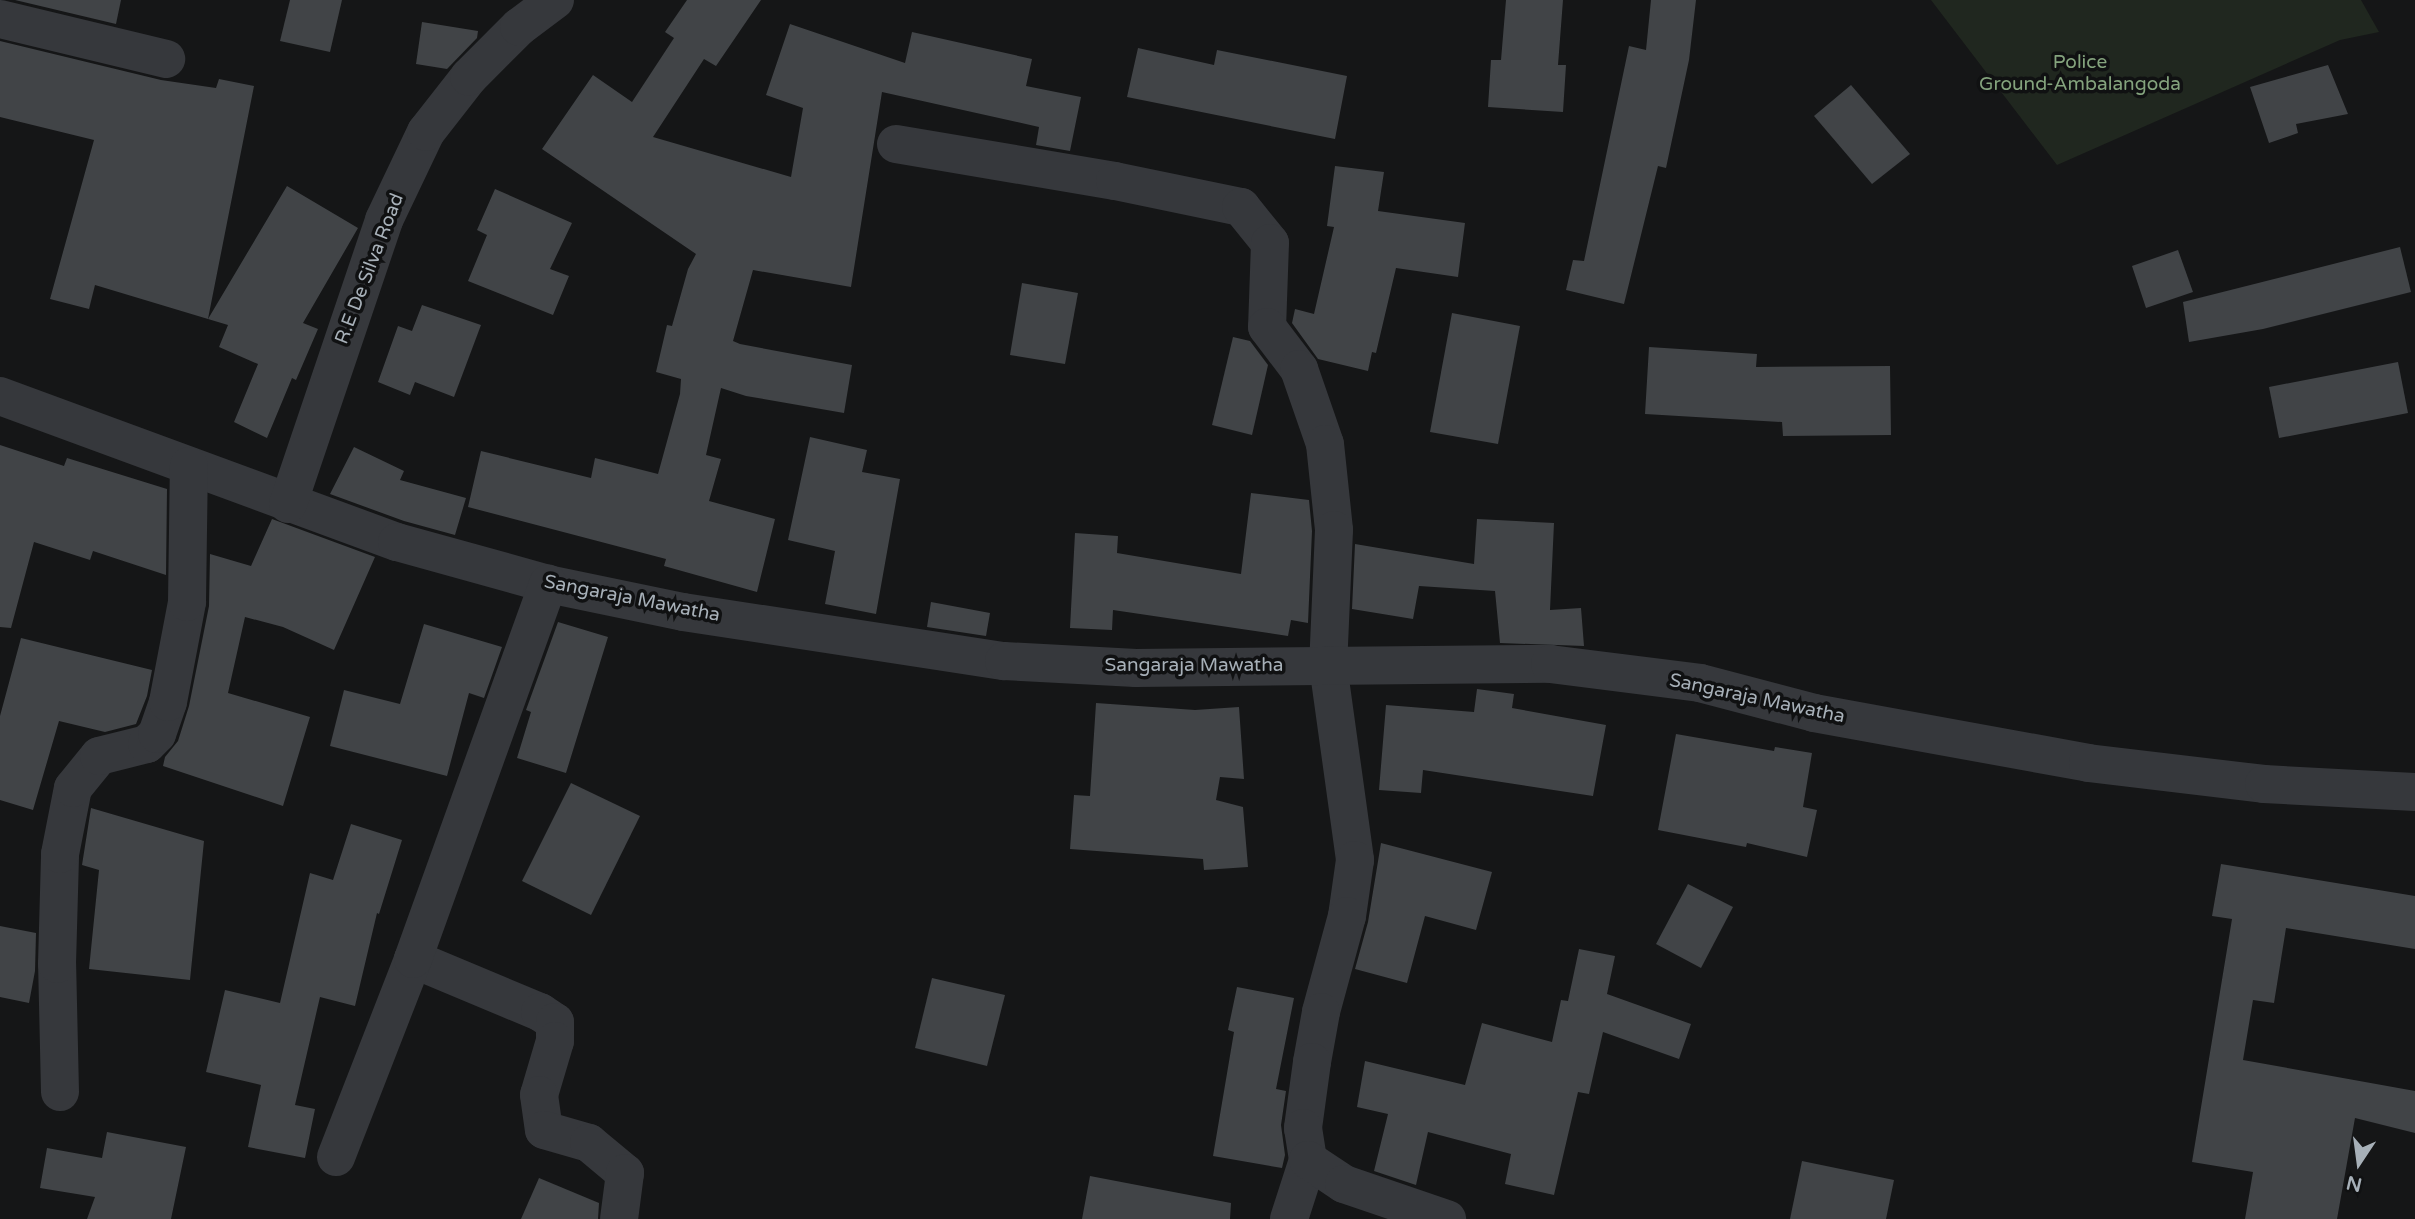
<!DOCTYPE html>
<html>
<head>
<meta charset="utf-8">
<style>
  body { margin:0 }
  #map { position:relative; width:2415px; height:1219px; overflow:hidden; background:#151617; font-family:"Varela Round",sans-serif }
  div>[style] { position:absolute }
  .green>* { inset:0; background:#20271f }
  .building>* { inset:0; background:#414447 }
  .minor>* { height:38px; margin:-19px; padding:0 19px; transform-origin:19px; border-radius:19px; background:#36383c }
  span { translate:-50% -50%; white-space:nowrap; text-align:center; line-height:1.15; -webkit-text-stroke:7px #101112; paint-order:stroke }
  .park-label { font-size:19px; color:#84a37d }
  .street-label { font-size:19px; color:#a7b0b8 }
  .north { position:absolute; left:2324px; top:1128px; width:70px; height:70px; -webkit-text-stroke:5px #101112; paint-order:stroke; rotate:193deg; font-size:19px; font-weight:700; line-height:28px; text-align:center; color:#a7b0b8 }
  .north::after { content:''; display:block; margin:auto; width:24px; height:32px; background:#a7b0b8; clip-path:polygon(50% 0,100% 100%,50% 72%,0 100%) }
</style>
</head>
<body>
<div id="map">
  <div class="green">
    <div style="clip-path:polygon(1931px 0,2361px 0,2379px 32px,2340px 40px,2057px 165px)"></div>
  </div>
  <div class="building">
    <div style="clip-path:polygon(15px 0,121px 0,116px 24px)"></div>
    <div style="clip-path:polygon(290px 0,342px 0,330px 52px,280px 41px)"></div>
    <div style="clip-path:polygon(687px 0,761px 0,716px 66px,704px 59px,653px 137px,791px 177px,803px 108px,766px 95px,790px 24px,905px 63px,912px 32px,1032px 59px,1026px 86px,1081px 97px,1070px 151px,1036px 145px,1039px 127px,882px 92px,851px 287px,753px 270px,733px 341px,740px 344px,852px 365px,844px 413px,746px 396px,721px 388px,706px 455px,721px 459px,709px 501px,775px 519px,757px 592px,664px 566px,666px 559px,468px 507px,481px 451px,591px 478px,595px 458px,658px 474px,680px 394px,681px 379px,656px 372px,667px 325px,672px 326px,688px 269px,696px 254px,542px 149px,593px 75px,632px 102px,674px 38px,665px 32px)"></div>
    <div style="clip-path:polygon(1506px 0,1563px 0,1558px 65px,1566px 65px,1563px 112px,1488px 107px,1491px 60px,1501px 60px)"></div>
    <div style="clip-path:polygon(1651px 0,1696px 0,1689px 60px,1666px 168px,1658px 166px,1624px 304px,1566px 290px,1573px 260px,1584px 261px,1629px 46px,1646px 50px)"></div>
    <div style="clip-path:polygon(422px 22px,478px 31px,477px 38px,447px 69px,416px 64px)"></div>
    <div style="clip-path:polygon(0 41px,161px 80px,216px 88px,219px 79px,254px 86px,208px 319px,95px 285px,89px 309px,50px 299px,94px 140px,0 117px)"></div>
    <div style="clip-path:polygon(1138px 48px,1214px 65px,1217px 50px,1347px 76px,1335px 139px,1127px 97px)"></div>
    <div style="clip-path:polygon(2328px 65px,2348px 114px,2296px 124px,2298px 133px,2269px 143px,2250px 87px)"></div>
    <div style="clip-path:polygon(1851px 85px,1910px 154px,1872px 184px,1814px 116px)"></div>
    <div style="clip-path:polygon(1335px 166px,1384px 172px,1378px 211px,1465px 223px,1458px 277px,1396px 268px,1376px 353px,1372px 352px,1368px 371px,1318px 359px,1292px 323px,1295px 309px,1314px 314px,1334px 227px,1327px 226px)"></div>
    <div style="clip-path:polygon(287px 186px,358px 228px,303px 323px,318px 329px,296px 380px,292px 378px,267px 438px,234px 422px,258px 364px,219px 347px,228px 325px,208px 319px)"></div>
    <div style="clip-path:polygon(495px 189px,572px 223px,550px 269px,569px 276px,553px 315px,468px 281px,487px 235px,477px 230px)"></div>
    <div style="clip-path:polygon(2400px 247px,2411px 292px,2263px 329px,2189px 342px,2183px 302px)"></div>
    <div style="clip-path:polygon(2178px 250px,2193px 292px,2146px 308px,2132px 266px)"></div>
    <div style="clip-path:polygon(1022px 283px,1078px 293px,1065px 364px,1010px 355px)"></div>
    <div style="clip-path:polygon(422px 305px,481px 325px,454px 397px,415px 382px,410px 395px,378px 382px,398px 326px,412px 331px)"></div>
    <div style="clip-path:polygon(1452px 313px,1520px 326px,1498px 444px,1430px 432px)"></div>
    <div style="clip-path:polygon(1233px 337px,1250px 341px,1268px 365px,1252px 435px,1212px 425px)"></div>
    <div style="clip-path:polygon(1649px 347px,1757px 354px,1756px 367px,1890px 366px,1891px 435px,1783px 436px,1782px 422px,1645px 414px)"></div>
    <div style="clip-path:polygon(2398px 362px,2408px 413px,2279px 438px,2269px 387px)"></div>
    <div style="clip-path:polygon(810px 437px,867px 450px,862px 472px,900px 479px,876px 614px,825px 604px,835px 551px,788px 540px)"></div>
    <div style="clip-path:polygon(0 445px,64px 466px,67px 458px,167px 489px,166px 575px,93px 551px,90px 560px,34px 542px,11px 628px,0 627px)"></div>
    <div style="clip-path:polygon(354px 447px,404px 471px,400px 480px,466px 498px,455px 535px,404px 521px,330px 494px)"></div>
    <div style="clip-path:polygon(1251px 493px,1309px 500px,1312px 531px,1308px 623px,1291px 620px,1288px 636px,1113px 610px,1112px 630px,1070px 628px,1075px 533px,1118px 536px,1117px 553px,1241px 574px)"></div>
    <div style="clip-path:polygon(272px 519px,375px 557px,334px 650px,283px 627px,245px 617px,228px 693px,310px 717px,283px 806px,163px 766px,165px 757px,178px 741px,189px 706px,209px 606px,210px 554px,251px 566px)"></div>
    <div style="clip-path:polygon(1477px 519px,1554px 523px,1550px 610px,1581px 608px,1584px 646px,1500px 643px,1495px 591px,1419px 586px,1413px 619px,1352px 609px,1355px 544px,1474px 564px)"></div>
    <div style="clip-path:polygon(931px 602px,990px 613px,986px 636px,927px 627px)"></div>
    <div style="clip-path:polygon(558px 622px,608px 637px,566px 773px,517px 758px,531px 712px,526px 710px)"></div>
    <div style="clip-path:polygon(424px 624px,502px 647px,484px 698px,469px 693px,447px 776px,330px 746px,344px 690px,400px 704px)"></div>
    <div style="clip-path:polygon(21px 638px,152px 670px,147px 696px,136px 724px,105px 732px,59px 721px,33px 810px,0 800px,0 716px)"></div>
    <div style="clip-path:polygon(1477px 689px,1514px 694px,1512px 708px,1606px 725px,1593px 796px,1423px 770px,1421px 793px,1379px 790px,1386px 705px,1474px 712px)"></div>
    <div style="clip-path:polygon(1096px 703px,1195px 710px,1239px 707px,1244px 779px,1220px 777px,1216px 800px,1243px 807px,1248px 867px,1204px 870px,1203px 859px,1070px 849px,1074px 795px,1090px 796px)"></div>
    <div style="clip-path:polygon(1676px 734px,1774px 751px,1775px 747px,1812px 753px,1803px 807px,1817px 810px,1807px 857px,1747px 843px,1746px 847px,1658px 830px)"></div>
    <div style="clip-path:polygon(571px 783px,640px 816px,591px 915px,522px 881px)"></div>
    <div style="clip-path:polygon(91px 808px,204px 841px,190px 980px,89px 969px,99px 870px,82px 865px)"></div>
    <div style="clip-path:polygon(351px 824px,402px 840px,379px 914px,377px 913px,355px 1006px,320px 997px,295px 1105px,315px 1109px,305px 1158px,248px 1147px,261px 1085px,206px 1072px,225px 990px,280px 1003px,310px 873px,333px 880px)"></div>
    <div style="clip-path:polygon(1381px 843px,1492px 872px,1476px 930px,1425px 916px,1407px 983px,1355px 969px,1368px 922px)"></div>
    <div style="clip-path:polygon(2221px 864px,2415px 896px,2415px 949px,2286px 928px,2274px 1003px,2253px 1000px,2243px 1060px,2415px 1091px,2415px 1133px,2355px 1118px,2337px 1219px,2245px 1219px,2253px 1172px,2192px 1162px,2232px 919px,2212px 916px)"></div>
    <div style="clip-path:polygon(1688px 884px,1733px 907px,1701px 968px,1656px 944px)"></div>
    <div style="clip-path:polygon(0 926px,36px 933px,35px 971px,29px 1003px,0 997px)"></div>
    <div style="clip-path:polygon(1579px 949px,1615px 956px,1607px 994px,1691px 1024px,1679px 1059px,1603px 1032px,1589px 1094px,1578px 1092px,1554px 1195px,1505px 1184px,1511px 1154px,1428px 1132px,1416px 1185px,1374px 1171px,1388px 1114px,1357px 1107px,1365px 1061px,1465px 1085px,1482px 1023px,1552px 1042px,1561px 1000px,1568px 1001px)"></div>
    <div style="clip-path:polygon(932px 978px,1005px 995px,987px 1066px,915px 1048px)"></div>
    <div style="clip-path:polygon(1237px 987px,1294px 998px,1276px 1089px,1286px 1091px,1281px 1125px,1285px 1155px,1282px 1168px,1213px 1156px,1234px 1032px,1228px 1030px)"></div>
    <div style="clip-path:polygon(107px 1132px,186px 1147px,171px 1219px,87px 1219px,95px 1197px,40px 1188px,47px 1148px,102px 1158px)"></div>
    <div style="clip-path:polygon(1802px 1161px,1894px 1180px,1886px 1219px,1790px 1219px)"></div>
    <div style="clip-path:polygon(1090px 1176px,1231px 1203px,1230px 1219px,1082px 1219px)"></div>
    <div style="clip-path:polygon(539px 1178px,599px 1203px,598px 1219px,521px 1219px)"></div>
  </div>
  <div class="minor">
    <div style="left:0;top:19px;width:171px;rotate:13.5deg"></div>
    <div style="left:896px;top:144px;width:222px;rotate:9.6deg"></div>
    <div style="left:1115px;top:181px;width:129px;rotate:11.7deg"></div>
    <div style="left:1241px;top:207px;width:46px;rotate:51.1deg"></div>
    <div style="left:1270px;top:243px;width:84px;rotate:92deg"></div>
    <div style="left:1267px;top:327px;width:53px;rotate:52.7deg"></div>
    <div style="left:1299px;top:369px;width:79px;rotate:70.9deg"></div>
    <div style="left:1325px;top:444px;width:86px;rotate:84deg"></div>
    <div style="left:1334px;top:530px;width:135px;rotate:92.5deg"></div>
    <div style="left:1328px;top:665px;width:197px;rotate:82.1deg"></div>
    <div style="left:1355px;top:860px;width:57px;rotate:98.1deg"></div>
    <div style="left:1347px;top:916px;width:99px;rotate:105.2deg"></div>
    <div style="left:1321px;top:1012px;width:51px;rotate:100.2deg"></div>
    <div style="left:1312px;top:1062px;width:67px;rotate:97.8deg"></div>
    <div style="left:1303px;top:1128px;width:32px;rotate:81deg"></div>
    <div style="left:1308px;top:1160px;width:62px;rotate:107.9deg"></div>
    <div style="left:0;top:396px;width:423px;rotate:20.2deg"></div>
    <div style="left:397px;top:542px;width:157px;rotate:15.5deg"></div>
    <div style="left:548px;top:584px;width:138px;rotate:11.7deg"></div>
    <div style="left:683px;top:612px;width:325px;rotate:8.7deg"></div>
    <div style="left:1004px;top:661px;width:132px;rotate:3deg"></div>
    <div style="left:1136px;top:668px;width:414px;rotate:-0.6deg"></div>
    <div style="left:1550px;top:664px;width:151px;rotate:7.2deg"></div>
    <div style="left:1700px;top:683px;width:118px;rotate:14.7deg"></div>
    <div style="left:1814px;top:713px;width:279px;rotate:10.3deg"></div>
    <div style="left:2088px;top:763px;width:177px;rotate:6.8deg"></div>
    <div style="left:2264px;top:784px;width:151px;rotate:3deg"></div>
    <div style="left:288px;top:504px;width:300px;rotate:-71.3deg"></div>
    <div style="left:384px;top:220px;width:98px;rotate:-64.5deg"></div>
    <div style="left:426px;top:132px;width:70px;rotate:-52deg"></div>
    <div style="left:469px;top:77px;width:71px;rotate:-45deg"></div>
    <div style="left:519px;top:27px;width:45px;rotate:-36.9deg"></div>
    <div style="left:413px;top:959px;width:138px;rotate:22.7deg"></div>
    <div style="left:540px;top:1012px;width:18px;rotate:34deg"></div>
    <div style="left:555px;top:1022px;width:19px;rotate:90deg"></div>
    <div style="left:555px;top:1041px;width:56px;rotate:106.5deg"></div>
    <div style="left:539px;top:1095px;width:35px;rotate:82deg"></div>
    <div style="left:544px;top:1130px;width:47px;rotate:16.1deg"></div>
    <div style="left:589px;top:1143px;width:47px;rotate:39.8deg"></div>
    <div style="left:625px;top:1173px;width:46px;rotate:97.4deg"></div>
    <div style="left:60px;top:1092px;width:128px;rotate:-91.3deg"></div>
    <div style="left:57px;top:964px;width:110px;rotate:-88.4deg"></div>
    <div style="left:60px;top:854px;width:67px;rotate:-78.9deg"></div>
    <div style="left:73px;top:788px;width:41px;rotate:-50.9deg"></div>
    <div style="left:99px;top:756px;width:49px;rotate:-14deg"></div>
    <div style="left:147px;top:744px;width:14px;rotate:-45deg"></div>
    <div style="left:157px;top:734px;width:34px;rotate:-71deg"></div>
    <div style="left:168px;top:702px;width:102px;rotate:-79.2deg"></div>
    <div style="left:187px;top:602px;width:136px;rotate:-89.2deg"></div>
    <div style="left:336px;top:1157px;width:212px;rotate:-68.7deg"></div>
    <div style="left:413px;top:959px;width:399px;rotate:-70.2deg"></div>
    <div style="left:1308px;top:1160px;width:43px;rotate:33.7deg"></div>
    <div style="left:1344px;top:1184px;width:109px;rotate:18.8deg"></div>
  </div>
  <div class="park-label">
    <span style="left:2080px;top:74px">Police<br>Ground-Ambalangoda</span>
  </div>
  <div class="street-label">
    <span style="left:370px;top:269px;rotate:-69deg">R.E De Silva Road</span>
    <span style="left:632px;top:599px;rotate:11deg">Sangaraja Mawatha</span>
    <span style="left:1194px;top:666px">Sangaraja Mawatha</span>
    <span style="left:1757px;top:699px;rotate:12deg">Sangaraja Mawatha</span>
  </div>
  <div class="north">N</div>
</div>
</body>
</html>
